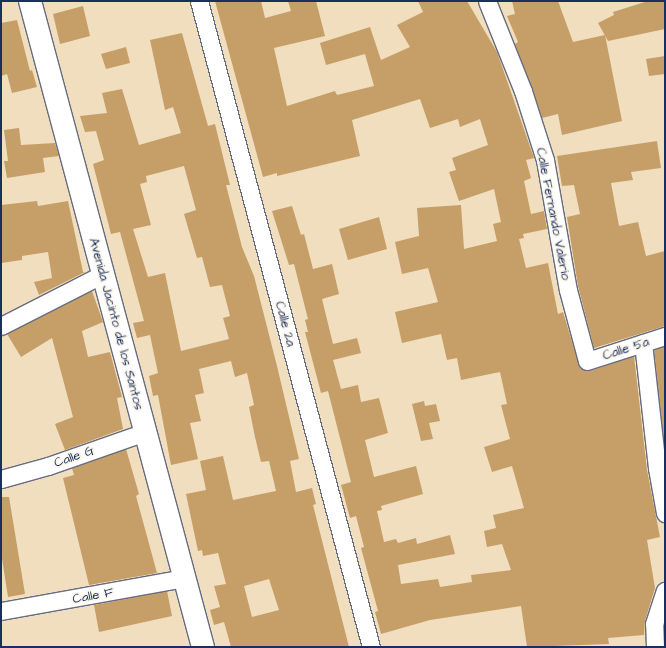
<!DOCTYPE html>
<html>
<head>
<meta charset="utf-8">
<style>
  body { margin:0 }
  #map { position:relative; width:666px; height:648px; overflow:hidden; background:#f1debe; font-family:"Architects Daughter",sans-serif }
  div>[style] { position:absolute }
  .building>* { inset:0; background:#c69e67 }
  .roads { filter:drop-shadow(1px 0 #666c80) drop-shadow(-1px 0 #666c80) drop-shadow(0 1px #666c80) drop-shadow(0 -1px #666c80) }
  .minor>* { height:17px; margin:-8.5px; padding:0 8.5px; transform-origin:8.5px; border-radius:8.5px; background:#fff }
  .major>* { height:22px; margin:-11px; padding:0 11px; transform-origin:11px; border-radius:11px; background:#fff }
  span { translate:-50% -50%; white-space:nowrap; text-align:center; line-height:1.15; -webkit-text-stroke:3.5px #fbf7ec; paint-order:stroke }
  .street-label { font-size:13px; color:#1b2f5e }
  .frame { position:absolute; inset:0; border:2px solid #1b2f5e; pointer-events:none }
</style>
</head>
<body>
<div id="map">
  <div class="building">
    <div style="clip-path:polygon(215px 1px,261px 1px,265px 18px,291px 11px,288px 1px,316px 1px,325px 36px,274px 48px,287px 106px,335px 91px,337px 95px,374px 86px,365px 54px,326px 65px,320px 43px,370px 27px,381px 60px,410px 47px,397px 25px,423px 12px,418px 1px,467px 1px,497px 52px,534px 158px,526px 160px,531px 178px,524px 181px,531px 214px,544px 211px,547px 229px,523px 234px,524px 238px,519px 239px,526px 268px,548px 263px,558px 314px,563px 312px,580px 368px,590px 371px,634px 356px,647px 470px,660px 537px,647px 540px,655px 588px,645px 621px,644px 635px,608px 638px,609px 644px,527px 647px,521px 606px,430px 620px,381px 634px,375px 612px,378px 611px,361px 548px,364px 547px,356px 516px,350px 518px,341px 485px,351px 482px,342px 446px,328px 391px,321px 393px,305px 332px,308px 332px,305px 320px,308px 319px,294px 264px,289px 265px,272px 211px,292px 206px,301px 235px,304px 234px,313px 269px,332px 264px,339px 294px,322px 299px,333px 344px,357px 338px,361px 353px,333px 360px,341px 389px,358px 385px,361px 402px,379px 398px,388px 433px,365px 440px,374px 477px,416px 466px,423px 494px,381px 506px,382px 510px,377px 511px,384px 542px,396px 539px,398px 543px,416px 538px,417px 544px,450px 535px,455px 554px,398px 565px,401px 584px,438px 579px,440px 587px,472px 582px,471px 575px,511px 570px,502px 544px,487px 547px,484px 531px,496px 528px,493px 515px,524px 508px,512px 466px,492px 472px,484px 447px,510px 439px,501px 405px,507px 404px,500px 372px,461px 380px,457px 358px,447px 360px,441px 334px,402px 343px,395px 312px,438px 302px,428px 268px,402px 274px,395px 242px,419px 236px,417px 208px,461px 205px,464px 249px,497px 241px,493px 224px,501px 222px,494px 189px,459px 201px,449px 172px,456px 170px,452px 158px,488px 145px,480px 119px,460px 127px,458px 119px,430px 128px,420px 99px,352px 120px,360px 156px,277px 176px,277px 173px,263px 177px)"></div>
    <div style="clip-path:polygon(512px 1px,558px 1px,573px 42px,605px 35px,622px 121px,562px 135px,558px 114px,542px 118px,515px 44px,518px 42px,507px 16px,515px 14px)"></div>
    <div style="clip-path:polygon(648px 1px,665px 1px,665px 29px,608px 41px,598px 23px,614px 15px,613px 12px)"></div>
    <div style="clip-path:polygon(83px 6px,90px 36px,60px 44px,53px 14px)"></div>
    <div style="clip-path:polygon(17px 20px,30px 71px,32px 70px,37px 87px,12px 93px,7px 74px,1px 76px,1px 23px)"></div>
    <div style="clip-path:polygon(evenodd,182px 33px,208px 126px,215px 124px,230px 185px,226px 185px,242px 247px,254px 276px,277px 366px,299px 459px,290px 461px,296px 492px,312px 488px,316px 504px,313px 505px,349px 647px,231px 647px,224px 622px,214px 625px,210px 610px,220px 607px,214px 586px,226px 584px,218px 553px,203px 556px,202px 550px,198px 551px,186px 494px,206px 490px,200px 461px,223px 456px,233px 500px,276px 491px,269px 461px,261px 462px,255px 437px,249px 407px,254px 405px,247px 373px,235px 377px,231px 361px,199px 369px,204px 393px,195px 395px,201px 421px,190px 423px,198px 459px,171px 465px,158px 395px,153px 396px,149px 376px,158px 373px,150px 335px,137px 338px,133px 323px,144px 321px,120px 232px,111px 234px,93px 164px,104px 160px,96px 131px,85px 132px,80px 116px,107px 113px,102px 93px,122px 89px,139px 145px,181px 133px,173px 107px,165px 110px,150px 40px,182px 33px,184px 166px,196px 210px,184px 214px,197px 258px,202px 257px,210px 287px,222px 285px,230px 316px,223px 318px,229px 339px,181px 351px,165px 273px,148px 277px,133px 229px,151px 225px,140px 184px,147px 182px,146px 176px,184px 166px,182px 33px,269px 579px,279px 610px,252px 617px,244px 586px,269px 579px)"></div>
    <div style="clip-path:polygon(126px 47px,130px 63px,106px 69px,101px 54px)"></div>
    <div style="clip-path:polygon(665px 56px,665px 74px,649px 76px,646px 59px)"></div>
    <div style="clip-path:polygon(19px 128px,21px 145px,55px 143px,59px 156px,43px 158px,45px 172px,7px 178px,4px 161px,8px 161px,4px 130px)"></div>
    <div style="clip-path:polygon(657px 141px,661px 168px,631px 172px,633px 180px,611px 183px,619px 226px,638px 222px,646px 256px,665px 251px,665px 326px,594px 348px,578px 286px,567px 217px,580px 214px,574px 185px,562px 186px,557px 156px)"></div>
    <div style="clip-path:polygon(37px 201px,38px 206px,68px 201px,83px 272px,85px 272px,39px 295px,34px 282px,52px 278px,48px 252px,22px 256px,22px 260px,1px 263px,1px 205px)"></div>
    <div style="clip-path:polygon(379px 217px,387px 249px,348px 260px,339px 229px)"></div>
    <div style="clip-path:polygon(92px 291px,103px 322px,82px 331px,88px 357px,110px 352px,122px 397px,117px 398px,123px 429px,65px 450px,55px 424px,73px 417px,52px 338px,21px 357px,7px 334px)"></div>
    <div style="clip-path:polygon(665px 346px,665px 450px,654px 350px)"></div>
    <div style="clip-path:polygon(424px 401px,425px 406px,436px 404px,440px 421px,429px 423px,433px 439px,421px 441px,412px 404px)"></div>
    <div style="clip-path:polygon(126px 449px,139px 494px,136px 496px,157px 573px,89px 585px,63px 478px,74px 475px,72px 468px)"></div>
    <div style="clip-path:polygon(1px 497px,9px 497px,25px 594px,8px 597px,1px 552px)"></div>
    <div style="clip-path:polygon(167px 591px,172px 616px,99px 632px,94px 605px)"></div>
  </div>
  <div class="roads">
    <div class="minor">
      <div style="left:199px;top:1px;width:669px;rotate:75.09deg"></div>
      <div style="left:487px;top:1px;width:97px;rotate:68.2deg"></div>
      <div style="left:523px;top:91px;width:72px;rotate:72.3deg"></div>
      <div style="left:545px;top:160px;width:132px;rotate:80deg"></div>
      <div style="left:568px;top:290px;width:73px;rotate:75deg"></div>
      <div style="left:587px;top:361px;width:82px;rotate:-17.8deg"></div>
      <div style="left:1px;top:326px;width:114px;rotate:-27deg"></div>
      <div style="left:643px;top:343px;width:126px;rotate:83.6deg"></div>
      <div style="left:657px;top:468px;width:46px;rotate:79.9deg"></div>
      <div style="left:1px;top:479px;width:49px;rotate:-15.5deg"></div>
      <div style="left:48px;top:466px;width:103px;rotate:-19.3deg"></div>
      <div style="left:1px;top:611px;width:187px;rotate:-10.2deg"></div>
      <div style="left:655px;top:647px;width:23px;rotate:-92deg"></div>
      <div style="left:654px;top:624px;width:35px;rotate:-72deg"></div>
    </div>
    <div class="major">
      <div style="left:30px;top:1px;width:669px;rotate:75.01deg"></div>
    </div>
  </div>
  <div class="street-label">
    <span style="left:553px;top:214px;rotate:79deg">Calle Fernando Valerio</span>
    <span style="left:116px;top:324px;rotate:75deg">Avenida Jacinto de los Santos</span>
    <span style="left:285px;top:324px;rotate:75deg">Calle 2a</span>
    <span style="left:626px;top:349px;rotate:-18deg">Calle 5a</span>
    <span style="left:74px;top:457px;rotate:-19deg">Calle G</span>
    <span style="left:93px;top:596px;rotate:-10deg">Calle F</span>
  </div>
  <div class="frame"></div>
</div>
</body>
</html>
